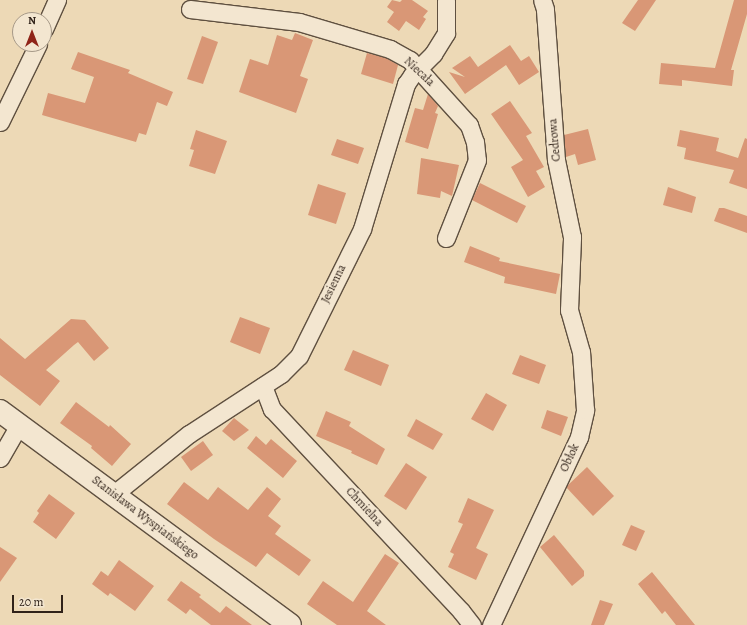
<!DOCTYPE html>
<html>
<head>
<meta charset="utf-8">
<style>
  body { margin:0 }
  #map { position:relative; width:747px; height:625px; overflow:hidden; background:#edd9b6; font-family:Alegreya,serif }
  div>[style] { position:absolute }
  .building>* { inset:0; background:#d99776 }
  .roads { filter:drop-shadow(1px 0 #5f5040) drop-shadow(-1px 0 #5f5040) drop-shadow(0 1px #5f5040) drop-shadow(0 -1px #5f5040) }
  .street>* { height:17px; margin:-8.5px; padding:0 8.5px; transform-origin:8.5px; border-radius:8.5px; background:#f3e6d0 }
  .secondary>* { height:22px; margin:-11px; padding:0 11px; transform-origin:11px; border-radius:11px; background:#f3e6d0 }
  span { translate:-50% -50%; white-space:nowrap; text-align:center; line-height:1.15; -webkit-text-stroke:4px #f3e6d0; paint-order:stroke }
  .street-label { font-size:12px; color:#302219 }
  .north { position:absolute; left:12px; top:12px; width:40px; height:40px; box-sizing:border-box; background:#f3e6d0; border:1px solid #a59887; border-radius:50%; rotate:0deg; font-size:11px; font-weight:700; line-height:16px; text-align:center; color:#302219 }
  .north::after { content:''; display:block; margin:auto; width:14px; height:18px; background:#8f2418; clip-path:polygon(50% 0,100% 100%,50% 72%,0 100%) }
  .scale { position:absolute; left:12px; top:595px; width:51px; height:18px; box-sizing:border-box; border:2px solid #302219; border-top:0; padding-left:5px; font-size:12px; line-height:14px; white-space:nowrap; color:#302219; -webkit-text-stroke:3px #f3e6d0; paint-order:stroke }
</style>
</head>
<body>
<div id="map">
  <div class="building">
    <div style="clip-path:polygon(392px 0,400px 2px,402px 0,412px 0,428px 11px,423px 17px,426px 19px,419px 30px,406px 21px,399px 31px,387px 22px,394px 12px,387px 7px)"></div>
    <div style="clip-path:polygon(638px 0,656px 0,635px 31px,622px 23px)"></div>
    <div style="clip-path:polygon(734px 0,747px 0,747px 14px,731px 70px,734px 70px,732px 86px,682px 80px,682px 86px,659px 84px,661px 63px,715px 68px)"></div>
    <div style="clip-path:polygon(295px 33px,313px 40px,300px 76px,308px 79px,296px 113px,239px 92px,250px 59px,268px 65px,277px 35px,292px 40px)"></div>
    <div style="clip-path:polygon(202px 36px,218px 42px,203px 84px,187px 79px)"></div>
    <div style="clip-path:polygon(510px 45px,521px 61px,529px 56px,539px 72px,519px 85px,506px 65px,465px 94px,449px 72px,465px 77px,452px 68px,470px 56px,478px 67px)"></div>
    <div style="clip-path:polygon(78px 52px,130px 70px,128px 73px,173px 92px,167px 106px,157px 102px,146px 135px,139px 133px,136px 142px,42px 115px,48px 93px,85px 103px,94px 77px,71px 69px)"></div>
    <div style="clip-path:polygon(367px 53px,386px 58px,398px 65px,393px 84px,361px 74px)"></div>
    <div style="clip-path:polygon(428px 94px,438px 106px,435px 113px,438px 114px,428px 149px,405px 142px,415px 108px,423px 110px)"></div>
    <div style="clip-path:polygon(510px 101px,532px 133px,526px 136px,544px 167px,536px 171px,545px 187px,528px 197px,511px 167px,523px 160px,491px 114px)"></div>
    <div style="clip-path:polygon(588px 129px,596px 160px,578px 165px,575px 154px,566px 157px,564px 135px)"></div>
    <div style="clip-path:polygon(196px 130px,227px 141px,215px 174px,189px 166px,194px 150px,190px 149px)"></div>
    <div style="clip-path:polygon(680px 130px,719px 138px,716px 151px,738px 158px,745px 138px,747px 139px,747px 189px,729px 183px,734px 170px,684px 159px,686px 148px,677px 146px)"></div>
    <div style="clip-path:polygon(337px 139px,364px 148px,358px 164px,331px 155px)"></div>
    <div style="clip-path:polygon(421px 158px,459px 165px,452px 196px,441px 191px,440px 198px,417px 194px)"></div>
    <div style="clip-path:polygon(480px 183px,526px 206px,517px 223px,472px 200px)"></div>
    <div style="clip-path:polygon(318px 184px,346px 193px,336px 224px,308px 215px)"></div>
    <div style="clip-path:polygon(668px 187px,696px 197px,692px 213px,663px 205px)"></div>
    <div style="clip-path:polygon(719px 208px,724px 208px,747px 216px,747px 233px,714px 221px)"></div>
    <div style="clip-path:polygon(470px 246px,500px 258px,499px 261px,560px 274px,556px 294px,504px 283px,505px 277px,464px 262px)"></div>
    <div style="clip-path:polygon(240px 317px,270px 328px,260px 354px,230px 342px)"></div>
    <div style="clip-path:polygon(71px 319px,85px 320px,109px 348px,94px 361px,78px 342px,74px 345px,46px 370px,60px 381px,40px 406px,0 375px,0 338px,25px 359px)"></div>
    <div style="clip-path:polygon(353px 350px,389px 365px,381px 386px,344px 370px)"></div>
    <div style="clip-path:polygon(520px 355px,546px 365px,539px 384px,512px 374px)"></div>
    <div style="clip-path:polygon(486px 393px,507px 405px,493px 431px,471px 419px)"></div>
    <div style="clip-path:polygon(76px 402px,109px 427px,110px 425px,131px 444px,112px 466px,91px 448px,92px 446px,60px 423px)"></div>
    <div style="clip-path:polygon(547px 410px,568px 417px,561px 436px,541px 428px)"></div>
    <div style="clip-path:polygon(326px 411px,351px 422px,349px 426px,385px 449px,377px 465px,351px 453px,352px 451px,316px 436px)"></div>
    <div style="clip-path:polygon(234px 418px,249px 430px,234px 441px,222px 431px)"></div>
    <div style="clip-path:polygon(416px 419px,443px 434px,433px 450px,407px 436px)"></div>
    <div style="clip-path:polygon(256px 436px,266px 445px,271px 439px,297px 461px,283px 478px,247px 448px)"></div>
    <div style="clip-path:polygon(203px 441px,213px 455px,191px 471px,181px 457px)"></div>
    <div style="clip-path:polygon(406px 463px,427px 477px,406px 510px,384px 496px)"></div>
    <div style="clip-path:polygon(587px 467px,614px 496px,593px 516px,566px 487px)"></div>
    <div style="clip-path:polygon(184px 482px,208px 500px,218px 487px,248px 510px,267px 487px,281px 499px,268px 516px,281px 526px,275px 534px,311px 560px,299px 576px,267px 553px,256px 567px,214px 539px,167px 504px)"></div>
    <div style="clip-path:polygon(49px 494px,75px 513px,56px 539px,33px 522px,39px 513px,37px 511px)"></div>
    <div style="clip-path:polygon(468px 498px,494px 510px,476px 548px,488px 554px,476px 580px,448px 567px,454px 554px,450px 552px,463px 524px,458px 522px)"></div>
    <div style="clip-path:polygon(631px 525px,645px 531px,636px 551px,622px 545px)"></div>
    <div style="clip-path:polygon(554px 535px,584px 571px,584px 576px,572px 586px,540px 547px)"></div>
    <div style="clip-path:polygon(0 547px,17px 558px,0 582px)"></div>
    <div style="clip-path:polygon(385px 554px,399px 563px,367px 611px,386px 625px,337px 625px,307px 604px,323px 581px,353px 602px)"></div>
    <div style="clip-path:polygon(119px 560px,154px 586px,135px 611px,110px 593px,108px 596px,92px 584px,101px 571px,108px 576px)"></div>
    <div style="clip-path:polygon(652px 572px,695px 625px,676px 625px,665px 611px,662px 614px,638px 584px)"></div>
    <div style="clip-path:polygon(181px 581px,201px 595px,199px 597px,220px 613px,226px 606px,252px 625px,211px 625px,190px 609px,186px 614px,167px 600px)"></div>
    <div style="clip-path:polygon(600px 600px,613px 604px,604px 625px,591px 625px)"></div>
  </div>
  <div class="roads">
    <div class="street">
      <div style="left:190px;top:9px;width:110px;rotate:6.8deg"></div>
      <div style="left:299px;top:22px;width:95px;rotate:16.5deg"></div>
      <div style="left:390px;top:49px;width:23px;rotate:29deg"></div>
      <div style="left:410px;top:60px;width:88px;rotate:47.8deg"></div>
      <div style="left:469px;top:125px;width:18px;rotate:71deg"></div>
      <div style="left:475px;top:142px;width:18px;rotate:84deg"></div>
      <div style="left:477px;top:160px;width:84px;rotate:111.7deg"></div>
      <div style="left:44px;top:29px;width:32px;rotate:-66deg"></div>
      <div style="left:0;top:122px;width:87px;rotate:-64deg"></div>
      <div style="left:263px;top:386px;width:25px;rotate:69deg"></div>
      <div style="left:272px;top:409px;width:277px;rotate:46.9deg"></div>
      <div style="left:461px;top:611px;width:18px;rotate:52deg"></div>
      <div style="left:0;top:458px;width:38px;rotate:-60deg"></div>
      <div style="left:114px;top:494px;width:96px;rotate:-38.7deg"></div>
      <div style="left:189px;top:434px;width:110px;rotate:-33.1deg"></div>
      <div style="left:281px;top:374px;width:25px;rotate:-45deg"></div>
      <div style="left:299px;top:356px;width:142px;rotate:-63.6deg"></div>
      <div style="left:362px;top:229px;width:152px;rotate:-73.1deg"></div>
      <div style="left:406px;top:84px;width:11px;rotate:-56deg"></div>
      <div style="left:412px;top:75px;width:30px;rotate:-45deg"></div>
      <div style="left:433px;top:54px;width:25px;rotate:-58deg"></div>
      <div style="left:446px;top:33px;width:33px;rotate:-90deg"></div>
      <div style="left:491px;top:625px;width:208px;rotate:-64.9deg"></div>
      <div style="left:579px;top:437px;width:28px;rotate:-77deg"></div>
      <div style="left:585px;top:410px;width:58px;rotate:-93.9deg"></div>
      <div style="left:581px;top:352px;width:44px;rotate:-105.9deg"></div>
      <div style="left:569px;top:310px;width:73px;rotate:-87.6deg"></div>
      <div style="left:572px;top:237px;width:79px;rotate:-101.7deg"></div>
      <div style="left:556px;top:160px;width:151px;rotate:-94.2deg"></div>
      <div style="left:545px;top:9px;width:9px;rotate:-108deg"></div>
    </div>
    <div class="secondary">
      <div style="left:0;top:411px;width:360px;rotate:36.4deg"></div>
    </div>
  </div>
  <div class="street-label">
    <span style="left:419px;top:72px;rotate:43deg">Niecała</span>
    <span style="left:555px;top:140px;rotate:-95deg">Cedrowa</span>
    <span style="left:334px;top:284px;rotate:-64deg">Jesienna</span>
    <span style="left:570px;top:458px;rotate:-65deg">Obłok</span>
    <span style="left:364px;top:507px;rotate:47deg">Chmielna</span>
    <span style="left:145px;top:518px;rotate:37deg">Stanisława Wyspiańskiego</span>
  </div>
  <div class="north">N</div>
  <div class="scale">20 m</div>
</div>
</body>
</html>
